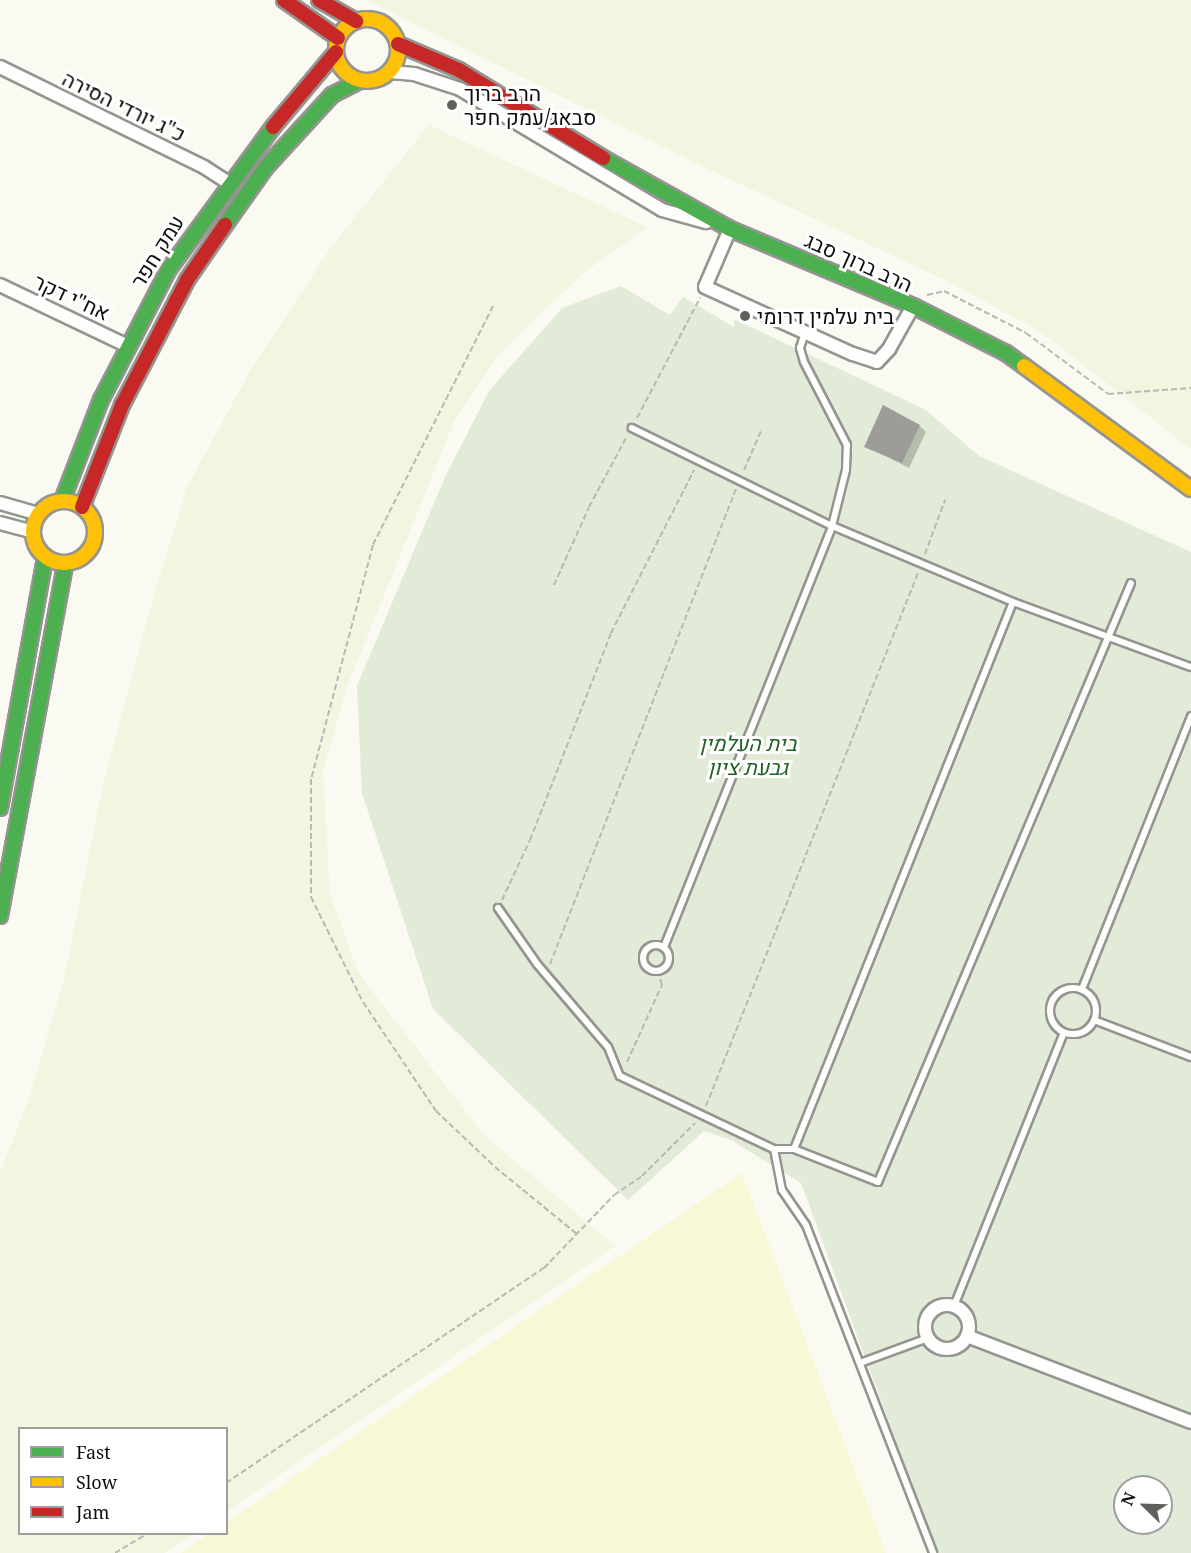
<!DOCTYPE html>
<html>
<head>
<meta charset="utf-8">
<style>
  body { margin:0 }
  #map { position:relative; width:1191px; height:1553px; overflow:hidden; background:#fafaf2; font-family:"Noto Serif",Heebo,serif }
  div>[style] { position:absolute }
  .farmland>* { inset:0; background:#f2f6e0 }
  .sand>* { inset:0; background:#f6f8d6 }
  .cemetery>* { inset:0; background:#e1ebd7 }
  .shadow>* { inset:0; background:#0003 }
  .building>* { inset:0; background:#9d9c98 }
  .path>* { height:2px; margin-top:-1px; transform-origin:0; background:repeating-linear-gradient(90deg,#b8b8b6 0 6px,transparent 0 9px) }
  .roads { filter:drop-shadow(2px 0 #949490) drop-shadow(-2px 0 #949490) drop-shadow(0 2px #949490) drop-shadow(0 -2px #949490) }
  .lane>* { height:6px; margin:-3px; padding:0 3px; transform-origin:3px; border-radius:3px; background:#fefefd }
  .lane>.ring { margin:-3px; padding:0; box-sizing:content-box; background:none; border:6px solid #fefefd; border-radius:50% }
  .street>* { height:12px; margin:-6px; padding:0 6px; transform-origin:6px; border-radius:6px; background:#fefefd }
  .street>.ring { margin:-6px; padding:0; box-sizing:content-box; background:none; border:12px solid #fefefd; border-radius:50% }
  .fast>* { height:14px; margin:-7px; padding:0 7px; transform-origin:7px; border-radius:7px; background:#4caf50 }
  .slow>* { height:14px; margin:-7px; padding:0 7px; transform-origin:7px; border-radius:7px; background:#ffc107 }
  .slow>.ring { margin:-7px; padding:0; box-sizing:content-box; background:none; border:14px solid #ffc107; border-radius:50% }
  .jam>* { height:14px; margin:-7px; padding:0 7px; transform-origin:7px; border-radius:7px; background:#c62828 }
  .dots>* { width:16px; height:16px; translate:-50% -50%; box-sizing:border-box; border:3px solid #fff; border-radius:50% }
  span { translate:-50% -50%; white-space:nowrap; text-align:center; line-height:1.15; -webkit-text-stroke:6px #fff; paint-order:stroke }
  .poi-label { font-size:21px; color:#0d0d0d }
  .left { translate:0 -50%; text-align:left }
  .street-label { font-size:21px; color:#0d0d0d }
  .park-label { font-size:21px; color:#236026; font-style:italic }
  .legend { position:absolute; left:18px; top:1427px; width:210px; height:108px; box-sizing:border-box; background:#fff; border:2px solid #9e9e9e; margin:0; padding:8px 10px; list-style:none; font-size:18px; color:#0d0d0d }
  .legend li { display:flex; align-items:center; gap:12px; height:30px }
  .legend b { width:30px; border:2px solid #9e9e9e }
  .north { position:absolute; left:1113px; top:1475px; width:60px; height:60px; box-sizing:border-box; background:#fff; border:2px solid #9e9e9e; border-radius:50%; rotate:293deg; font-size:16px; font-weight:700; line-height:24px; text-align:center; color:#0d0d0d }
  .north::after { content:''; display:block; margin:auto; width:21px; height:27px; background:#60605d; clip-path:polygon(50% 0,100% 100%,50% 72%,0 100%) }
</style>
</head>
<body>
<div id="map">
  <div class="farmland">
    <div style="clip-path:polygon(366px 0,1191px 0,1191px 449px,1041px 332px,947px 281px,706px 168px)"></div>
    <div style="clip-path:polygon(429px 125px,647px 227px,582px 274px,497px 356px,454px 422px,347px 687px,323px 771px,330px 894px,359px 974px,483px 1134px,615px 1246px,227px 1511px,226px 1428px,20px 1428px,20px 1534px,193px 1534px,165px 1553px,0 1553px,0 1173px,30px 1096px,64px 979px,103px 785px,150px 609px,187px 487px,250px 371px,329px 250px)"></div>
  </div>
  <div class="sand">
    <div style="clip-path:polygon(742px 1173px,886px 1553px,181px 1553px,209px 1534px,226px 1534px,227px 1522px)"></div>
  </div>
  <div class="cemetery">
    <div style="clip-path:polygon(evenodd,621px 286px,670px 315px,683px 297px,734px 327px,734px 319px,926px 410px,979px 456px,1191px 552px,1191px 1553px,937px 1553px,801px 1183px,731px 1140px,704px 1131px,628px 1200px,433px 1009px,362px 793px,357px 686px,445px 477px,489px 391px,562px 308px,621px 286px,1125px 1487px,1161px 1487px,1161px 1523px,1125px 1523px,1125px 1487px)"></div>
  </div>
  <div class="shadow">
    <div style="clip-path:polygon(920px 426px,926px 432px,909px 468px,866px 446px)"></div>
  </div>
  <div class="building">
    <div style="clip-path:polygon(883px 405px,920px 425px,902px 463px,864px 447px)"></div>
  </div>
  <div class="path">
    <div style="left:927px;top:295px;width:17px;rotate:-13deg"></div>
    <div style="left:944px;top:291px;width:92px;rotate:27.1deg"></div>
    <div style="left:1026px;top:333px;width:102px;rotate:36.6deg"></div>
    <div style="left:1108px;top:394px;width:83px;rotate:-4.1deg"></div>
    <div style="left:493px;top:306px;width:267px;rotate:116.7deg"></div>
    <div style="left:373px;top:545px;width:242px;rotate:104.8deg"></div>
    <div style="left:311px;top:779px;width:118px;rotate:90deg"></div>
    <div style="left:311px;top:897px;width:117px;rotate:63.7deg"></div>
    <div style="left:363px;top:1002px;width:131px;rotate:56.2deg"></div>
    <div style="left:436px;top:1111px;width:81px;rotate:43.5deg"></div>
    <div style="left:495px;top:1167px;width:106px;rotate:39.3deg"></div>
    <div style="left:637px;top:418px;width:136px;rotate:-62.3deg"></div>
    <div style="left:744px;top:470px;width:45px;rotate:-66.3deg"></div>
    <div style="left:925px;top:554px;width:58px;rotate:-69.7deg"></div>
    <div style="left:554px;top:585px;width:85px;rotate:-65.8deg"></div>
    <div style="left:589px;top:507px;width:81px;rotate:-61.8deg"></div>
    <div style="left:502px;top:900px;width:66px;rotate:-65deg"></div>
    <div style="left:530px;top:840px;width:222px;rotate:-68.6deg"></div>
    <div style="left:611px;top:633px;width:183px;rotate:-63deg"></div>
    <div style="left:550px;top:964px;width:510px;rotate:-68.62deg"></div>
    <div style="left:627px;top:1062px;width:85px;rotate:-65.6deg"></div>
    <div style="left:662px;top:985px;width:15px;rotate:-106deg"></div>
    <div style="left:706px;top:1106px;width:574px;rotate:-68.31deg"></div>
    <div style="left:226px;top:1483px;width:384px;rotate:-34.1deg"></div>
    <div style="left:544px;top:1268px;width:101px;rotate:-46.2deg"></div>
    <div style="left:614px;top:1195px;width:34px;rotate:-34deg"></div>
    <div style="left:642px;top:1176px;width:75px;rotate:-45deg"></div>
    <div style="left:115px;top:1553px;width:37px;rotate:-31deg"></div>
  </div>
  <div class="roads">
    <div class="lane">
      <div style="left:1013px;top:602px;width:189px;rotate:20.1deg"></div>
      <div style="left:498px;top:908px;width:68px;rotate:55.1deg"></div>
      <div style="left:537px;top:964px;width:109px;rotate:49.5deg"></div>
      <div style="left:608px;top:1047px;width:31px;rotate:68deg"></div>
      <div style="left:620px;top:1076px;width:170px;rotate:25.4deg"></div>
      <div style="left:774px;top:1149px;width:20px"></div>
      <div style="left:794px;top:1149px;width:589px;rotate:-68.18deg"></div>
      <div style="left:1013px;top:602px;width:196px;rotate:-157.2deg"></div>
      <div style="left:832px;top:526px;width:223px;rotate:-153.9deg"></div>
      <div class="ring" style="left:643px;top:945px;width:20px;height:20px"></div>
      <div style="left:664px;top:947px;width:453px;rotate:-68.2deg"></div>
      <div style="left:832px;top:526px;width:58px;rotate:-76deg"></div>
      <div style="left:846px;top:470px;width:25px;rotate:-88deg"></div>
      <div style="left:847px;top:445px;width:93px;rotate:-117.4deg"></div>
      <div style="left:804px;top:362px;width:15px;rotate:-106deg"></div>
      <div style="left:800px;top:348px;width:16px;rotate:-72deg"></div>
      <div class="ring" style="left:1050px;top:988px;width:40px;height:40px"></div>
      <div style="left:1082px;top:989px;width:294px;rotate:-68.2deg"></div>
      <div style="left:1094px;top:1020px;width:104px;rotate:20.9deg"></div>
      <div style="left:774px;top:1149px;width:42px;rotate:79deg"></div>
      <div style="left:782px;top:1190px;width:42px;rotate:55.6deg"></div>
      <div style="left:806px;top:1225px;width:352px;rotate:68.8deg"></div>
      <div style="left:794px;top:1149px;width:90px;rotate:21.4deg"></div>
      <div style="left:878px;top:1182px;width:650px;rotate:-67.1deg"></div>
      <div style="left:954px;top:1306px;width:294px;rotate:-68.1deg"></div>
      <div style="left:860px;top:1363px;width:72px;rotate:-20.2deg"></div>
    </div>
    <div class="street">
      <div style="left:0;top:67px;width:227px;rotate:26.1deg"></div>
      <div style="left:204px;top:167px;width:30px;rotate:33deg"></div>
      <div style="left:390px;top:72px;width:24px;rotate:5deg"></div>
      <div style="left:414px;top:74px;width:48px;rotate:18.1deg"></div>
      <div style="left:460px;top:89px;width:235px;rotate:30.9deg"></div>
      <div style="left:662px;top:210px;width:46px;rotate:15.3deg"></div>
      <div style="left:726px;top:228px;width:4px;rotate:14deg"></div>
      <div style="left:730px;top:229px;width:63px;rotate:113.3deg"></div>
      <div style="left:705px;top:287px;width:162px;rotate:24.4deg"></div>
      <div style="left:853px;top:354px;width:25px;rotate:18deg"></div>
      <div style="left:877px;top:362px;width:18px;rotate:-47deg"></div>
      <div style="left:889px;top:349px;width:49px;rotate:-60.8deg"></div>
      <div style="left:0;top:285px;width:140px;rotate:25.5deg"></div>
      <div style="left:0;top:503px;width:41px;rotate:15.8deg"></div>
      <div style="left:0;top:523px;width:34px;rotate:15deg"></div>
      <div class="ring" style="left:925px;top:1305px;width:32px;height:32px"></div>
      <div style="left:967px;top:1336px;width:240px;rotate:21deg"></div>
    </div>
    <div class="fast">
      <div style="left:603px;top:158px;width:145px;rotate:29.2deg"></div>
      <div style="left:730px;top:229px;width:199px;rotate:22.8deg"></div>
      <div style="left:913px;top:306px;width:104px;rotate:26.8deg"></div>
      <div style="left:1006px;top:353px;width:22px;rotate:36deg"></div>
      <div style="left:225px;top:225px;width:71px;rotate:-54.7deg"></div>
      <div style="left:266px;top:167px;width:98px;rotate:-47.5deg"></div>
      <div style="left:332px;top:95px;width:30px;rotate:-27deg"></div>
      <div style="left:62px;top:501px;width:108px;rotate:-68.9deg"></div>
      <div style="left:101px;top:400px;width:148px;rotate:-62.6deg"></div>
      <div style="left:169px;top:269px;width:176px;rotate:-53.8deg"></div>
      <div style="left:0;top:808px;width:255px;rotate:-79.8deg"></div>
      <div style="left:0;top:916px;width:358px;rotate:-79.5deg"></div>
    </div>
    <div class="slow">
      <div class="ring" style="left:336px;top:19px;width:48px;height:48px"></div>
      <div style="left:1024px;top:366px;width:207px;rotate:36.4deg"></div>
      <div class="ring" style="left:33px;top:501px;width:48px;height:48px"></div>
    </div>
    <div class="jam">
      <div style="left:284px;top:0;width:66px;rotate:35.1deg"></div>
      <div style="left:319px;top:0;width:43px;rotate:29.6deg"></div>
      <div style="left:398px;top:44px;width:66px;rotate:23.1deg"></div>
      <div style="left:459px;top:70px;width:169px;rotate:31.4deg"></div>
      <div style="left:273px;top:127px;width:98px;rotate:-50deg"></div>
      <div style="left:82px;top:507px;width:110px;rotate:-68.6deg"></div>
      <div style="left:122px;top:405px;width:141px;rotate:-62.5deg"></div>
      <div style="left:187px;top:280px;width:67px;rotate:-55.4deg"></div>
    </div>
  </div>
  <div class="dots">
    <div style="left:452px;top:105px;background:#60605d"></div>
    <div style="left:745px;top:316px;background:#60605d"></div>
  </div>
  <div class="poi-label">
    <span class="left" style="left:464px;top:105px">הרב ברוך<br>סבאג/עמק חפר</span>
    <span class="left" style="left:757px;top:316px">בית עלמין דרומי</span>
  </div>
  <div class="street-label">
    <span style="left:124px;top:106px;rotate:26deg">כ"ג יורדי הסירה</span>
    <span style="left:157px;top:251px;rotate:-58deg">עמק חפר</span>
    <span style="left:859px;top:262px;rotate:24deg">הרב ברוך סבג</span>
    <span style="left:72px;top:297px;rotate:25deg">אח"י דקר</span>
  </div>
  <div class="park-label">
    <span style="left:748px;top:755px">בית העלמין<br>גבעת ציון</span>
  </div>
  <ul class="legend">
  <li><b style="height:8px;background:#4caf50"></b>Fast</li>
  <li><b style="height:8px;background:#ffc107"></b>Slow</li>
  <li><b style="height:8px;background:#c62828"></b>Jam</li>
  </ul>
  <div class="north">N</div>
</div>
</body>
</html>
